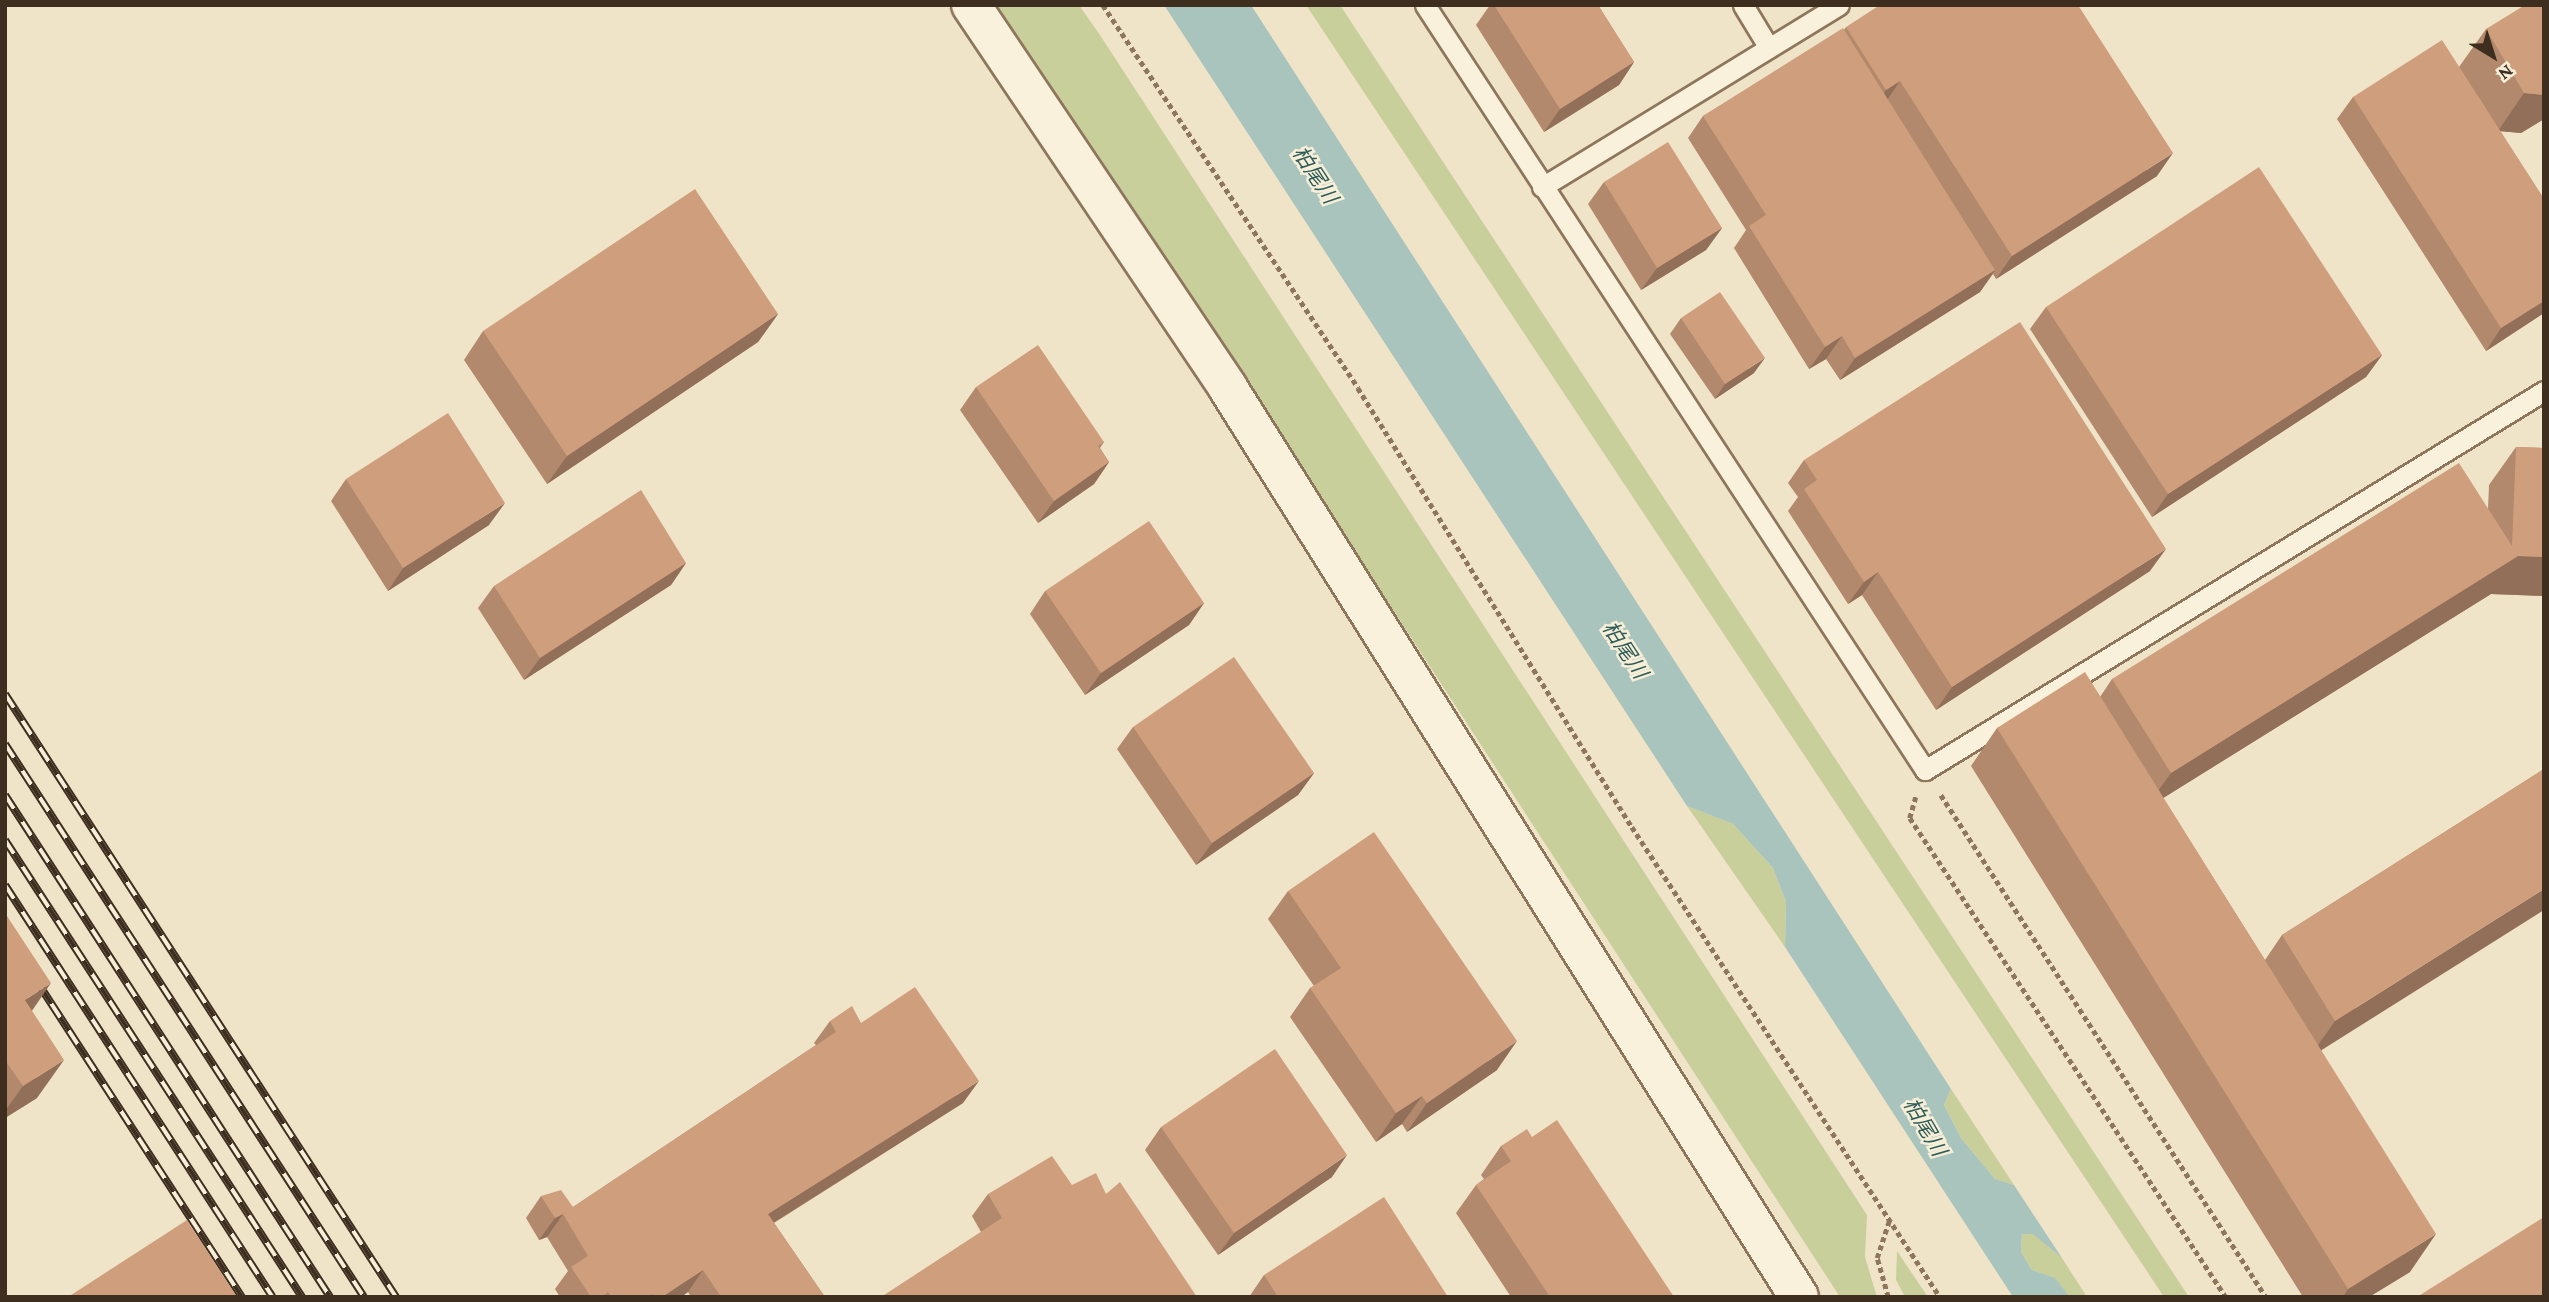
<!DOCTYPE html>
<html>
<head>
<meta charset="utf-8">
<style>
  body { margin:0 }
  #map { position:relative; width:2549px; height:1302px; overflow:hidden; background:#f0e4c8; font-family:"Crimson Pro","Noto Sans JP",serif }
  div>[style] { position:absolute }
  .green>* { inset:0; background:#c9cf9b }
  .water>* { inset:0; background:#a9c4bc }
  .path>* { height:4.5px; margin-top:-2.25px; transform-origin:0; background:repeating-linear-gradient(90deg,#8d765c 0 5px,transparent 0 8.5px) }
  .roads { filter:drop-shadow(2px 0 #8d765c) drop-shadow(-2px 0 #8d765c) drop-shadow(0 2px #8d765c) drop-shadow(0 -2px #8d765c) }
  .lane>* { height:19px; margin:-9.5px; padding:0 9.5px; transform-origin:9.5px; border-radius:9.5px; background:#faf1dc }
  .street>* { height:38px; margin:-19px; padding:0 19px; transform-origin:19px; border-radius:19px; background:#faf1dc }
  .rail>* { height:8px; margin-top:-4px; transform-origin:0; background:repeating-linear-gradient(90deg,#f7eed8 0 16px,#3d2e20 0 32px); box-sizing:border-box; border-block:2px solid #3d2e20 }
  .wall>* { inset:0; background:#b2896c }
  .shaded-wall>* { inset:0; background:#916f58 }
  .building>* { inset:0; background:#cf9f7d }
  span { translate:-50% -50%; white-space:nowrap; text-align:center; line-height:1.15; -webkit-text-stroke:5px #f7eed8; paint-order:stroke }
  .water-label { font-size:21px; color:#2f5d5a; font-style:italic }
  .frame { position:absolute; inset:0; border:7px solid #3d2e20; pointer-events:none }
  .north { position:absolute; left:2458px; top:21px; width:70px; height:70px; -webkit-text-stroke:5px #f7eed8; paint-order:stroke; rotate:142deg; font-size:19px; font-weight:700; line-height:28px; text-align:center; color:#3d2e20 }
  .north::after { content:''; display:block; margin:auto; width:24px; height:32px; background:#3d2e20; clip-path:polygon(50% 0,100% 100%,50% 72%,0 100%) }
</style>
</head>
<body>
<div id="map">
  <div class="green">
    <div style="clip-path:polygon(990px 5px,1079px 5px,1100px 35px,1867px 1215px,1865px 1257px,1877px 1297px,1840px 1297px,1280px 436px)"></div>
    <div style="clip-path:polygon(1306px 5px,1340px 5px,2189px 1297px,2164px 1297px)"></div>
    <div style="clip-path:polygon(1687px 806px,1733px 824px,1773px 868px,1786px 902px,1785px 947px)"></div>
    <div style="clip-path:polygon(1951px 1089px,2014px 1185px,1995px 1179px,1961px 1138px,1944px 1105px)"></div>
    <div style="clip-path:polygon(2033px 1233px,2062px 1258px,2087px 1297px,2070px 1297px,2054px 1278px,2032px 1270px,2021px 1252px,2022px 1234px)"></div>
    <div style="clip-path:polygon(1897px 1251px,1928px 1297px,1905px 1297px,1896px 1280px)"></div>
  </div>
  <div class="water">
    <div style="clip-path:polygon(1164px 5px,1251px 5px,1951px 1089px,1944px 1105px,1961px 1138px,1995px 1179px,2014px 1185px,2062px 1258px,2033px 1234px,2022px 1234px,2021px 1252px,2032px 1270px,2055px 1278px,2070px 1297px,2013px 1297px,1785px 947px,1786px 902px,1773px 868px,1733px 824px,1687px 806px)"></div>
  </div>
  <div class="path">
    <div style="left:1103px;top:5px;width:460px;rotate:56.3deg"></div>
    <div style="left:1358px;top:388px;width:517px;rotate:58.03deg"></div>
    <div style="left:1632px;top:827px;width:562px;rotate:56.76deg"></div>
    <div style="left:1941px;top:795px;width:598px;rotate:57.08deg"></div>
    <div style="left:1916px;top:797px;width:22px;rotate:106deg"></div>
    <div style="left:1910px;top:818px;width:574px;rotate:56.59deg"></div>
    <div style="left:1888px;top:1297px;width:41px;rotate:-105.8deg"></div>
    <div style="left:1877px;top:1258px;width:39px;rotate:-72deg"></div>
  </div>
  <div class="roads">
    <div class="lane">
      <div style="left:1425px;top:5px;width:914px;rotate:56.83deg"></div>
      <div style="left:1925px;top:770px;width:726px;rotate:-31.48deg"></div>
      <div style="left:1743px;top:5px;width:50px;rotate:58.8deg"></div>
      <div style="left:1542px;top:187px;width:348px;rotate:-31.5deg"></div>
    </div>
    <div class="street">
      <div style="left:971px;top:5px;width:461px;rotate:56.1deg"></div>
      <div style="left:1228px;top:388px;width:1073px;rotate:57.86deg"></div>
    </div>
  </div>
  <div class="rail">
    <div style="left:5px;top:694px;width:719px;rotate:57.04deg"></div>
    <div style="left:5px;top:744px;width:659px;rotate:57.01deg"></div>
    <div style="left:5px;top:795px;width:598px;rotate:57.08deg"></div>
    <div style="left:5px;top:840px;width:545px;rotate:56.98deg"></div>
    <div style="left:5px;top:885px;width:491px;rotate:57deg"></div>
    <div style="left:34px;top:977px;width:382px;rotate:57deg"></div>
  </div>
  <div class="wall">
    <div style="clip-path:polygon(1490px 5px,1598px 5px,1634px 62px,1619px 85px,1544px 132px,1476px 25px)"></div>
    <div style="clip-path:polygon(2544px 5px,2544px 119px,2521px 133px,2500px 131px,2544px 199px,2544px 313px,2486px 351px,2337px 119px,2353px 97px,2459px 67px,2486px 29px)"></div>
    <div style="clip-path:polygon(1846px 27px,2157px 176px,1996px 279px,1993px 274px,1980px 292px,1840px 380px,1826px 359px,1809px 369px,1734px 248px,1746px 230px,1688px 138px,1703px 116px,1844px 30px)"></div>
    <div style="clip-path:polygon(1604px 182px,1722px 228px,1706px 250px,1641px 290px,1588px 204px)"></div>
    <div style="clip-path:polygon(2046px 307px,2382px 355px,2366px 377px,2152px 517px,2030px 329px)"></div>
    <div style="clip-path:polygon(778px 314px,758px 342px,547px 484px,464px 360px,483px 331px)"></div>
    <div style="clip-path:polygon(1681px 318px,1754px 373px,1715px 399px,1670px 334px)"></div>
    <div style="clip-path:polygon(976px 387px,1104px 442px,1100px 448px,1109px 462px,1094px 484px,1038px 523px,960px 410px)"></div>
    <div style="clip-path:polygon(2516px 447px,2544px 448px,2544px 596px,2491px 594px,2163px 798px,2265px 960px,2282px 935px,2544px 769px,2321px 1051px,2410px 1272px,2369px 1297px,2303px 1297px,1971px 766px,1997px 728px,2100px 697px,2112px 679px,2488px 509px,2489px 485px)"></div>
    <div style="clip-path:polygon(1804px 460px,2150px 571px,1936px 710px,1862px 595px,1848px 604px,1788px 511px,1798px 497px,1788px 483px)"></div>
    <div style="clip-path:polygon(346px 479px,489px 525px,388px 591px,331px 501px)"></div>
    <div style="clip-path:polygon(686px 563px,671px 585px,524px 680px,478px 608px,494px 586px)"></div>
    <div style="clip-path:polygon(1045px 591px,1204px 603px,1189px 625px,1085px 695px,1030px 614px)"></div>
    <div style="clip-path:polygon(1133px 727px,1314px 773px,1298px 795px,1196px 865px,1117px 749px)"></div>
    <div style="clip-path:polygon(1288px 891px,1497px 1070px,1407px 1132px,1402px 1124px,1376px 1142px,1290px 1017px,1310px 988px,1314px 986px,1268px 919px)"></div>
    <div style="clip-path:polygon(5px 913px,32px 1011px,37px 1098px,5px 1118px)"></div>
    <div style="clip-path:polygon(830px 1021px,861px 1023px,963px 1103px,774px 1223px,825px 1297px,691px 1297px,688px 1292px,681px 1297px,560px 1297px,555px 1289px,568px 1271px,547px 1237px,539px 1240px,526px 1218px,541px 1196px,573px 1207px,816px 1045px,814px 1043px)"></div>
    <div style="clip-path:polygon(1161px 1127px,1332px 1177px,1218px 1255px,1145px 1150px)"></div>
    <div style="clip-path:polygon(1532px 1137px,1674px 1297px,1511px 1297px,1456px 1213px,1476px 1185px,1484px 1179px,1481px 1175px,1501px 1146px)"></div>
    <div style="clip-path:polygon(1072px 1185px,1106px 1194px,981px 1232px,972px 1216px,988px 1194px)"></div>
    <div style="clip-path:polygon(1264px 1275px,1448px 1297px,1249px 1297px)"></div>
  </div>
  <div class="shaded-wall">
    <div style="clip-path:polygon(1634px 62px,1619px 85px,1544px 132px,1560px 109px)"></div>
    <div style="clip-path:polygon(1900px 81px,1885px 103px,1871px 112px,1886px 90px)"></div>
    <div style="clip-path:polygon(2524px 93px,2544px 95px,2544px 119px,2521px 133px,2498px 131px)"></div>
    <div style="clip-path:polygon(2173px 153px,2157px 176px,1996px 279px,2012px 256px)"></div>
    <div style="clip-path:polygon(1722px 228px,1706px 250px,1641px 290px,1657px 268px)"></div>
    <div style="clip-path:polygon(1995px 270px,1980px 292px,1840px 380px,1855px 358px)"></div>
    <div style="clip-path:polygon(2544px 301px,2544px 313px,2486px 351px,2501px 328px)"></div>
    <div style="clip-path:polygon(778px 314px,758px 342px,547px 484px,567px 456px)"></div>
    <div style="clip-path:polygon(1842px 336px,1826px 359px,1809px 369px,1825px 347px)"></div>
    <div style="clip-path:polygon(2382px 355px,2366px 377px,2152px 517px,2168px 494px)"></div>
    <div style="clip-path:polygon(1765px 358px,1754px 373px,1715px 399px,1725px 384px)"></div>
    <div style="clip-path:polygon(1109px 462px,1094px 484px,1038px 523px,1054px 501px)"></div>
    <div style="clip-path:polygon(505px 503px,489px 525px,388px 591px,403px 568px)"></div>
    <div style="clip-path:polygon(2166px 549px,2150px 571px,1936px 710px,1952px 687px)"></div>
    <div style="clip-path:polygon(2518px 556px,2544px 557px,2544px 596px,2491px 594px,2144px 810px,2171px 773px)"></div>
    <div style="clip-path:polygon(686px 563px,671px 585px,524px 680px,540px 658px)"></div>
    <div style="clip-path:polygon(1878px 572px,1862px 595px,1848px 604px,1864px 582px)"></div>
    <div style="clip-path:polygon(1204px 603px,1189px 625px,1085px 695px,1101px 673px)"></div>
    <div style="clip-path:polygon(1314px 773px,1298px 795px,1196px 865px,1212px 843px)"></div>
    <div style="clip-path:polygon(2544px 889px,2544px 910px,2309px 1058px,2335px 1021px)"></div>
    <div style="clip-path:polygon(51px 983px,25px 1021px,25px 1000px)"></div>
    <div style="clip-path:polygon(1517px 1041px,1497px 1070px,1407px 1132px,1427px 1103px)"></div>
    <div style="clip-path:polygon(64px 1060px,37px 1098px,5px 1118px,5px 1111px,23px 1086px)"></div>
    <div style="clip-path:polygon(979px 1081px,963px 1103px,752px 1236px,768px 1214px)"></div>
    <div style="clip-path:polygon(1422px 1096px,1402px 1124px,1376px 1142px,1396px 1113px)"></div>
    <div style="clip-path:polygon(1347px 1155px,1332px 1177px,1218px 1255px,1234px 1233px)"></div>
    <div style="clip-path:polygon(563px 1214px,547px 1237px,539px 1240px,555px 1218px)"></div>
    <div style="clip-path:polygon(2436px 1234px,2410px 1272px,2369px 1297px,2343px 1297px,2348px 1289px)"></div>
    <div style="clip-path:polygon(703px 1270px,688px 1292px,681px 1297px,662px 1297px)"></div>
  </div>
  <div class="building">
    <div style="clip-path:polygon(1494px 5px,1598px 5px,1634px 62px,1560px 109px)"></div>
    <div style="clip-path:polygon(1880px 5px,2078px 5px,2173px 153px,2012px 256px,1900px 81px,1886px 90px,1846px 27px)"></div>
    <div style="clip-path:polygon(2525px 5px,2544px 5px,2544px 95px,2524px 93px,2486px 29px)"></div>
    <div style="clip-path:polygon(1843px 28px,1995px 270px,1855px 358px,1842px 336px,1825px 347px,1749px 226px,1766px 215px,1703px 116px)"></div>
    <div style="clip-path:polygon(2442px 40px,2544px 199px,2544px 301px,2501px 328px,2353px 97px)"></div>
    <div style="clip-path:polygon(1668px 142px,1722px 228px,1657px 268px,1604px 182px)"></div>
    <div style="clip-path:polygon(2259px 167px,2382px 355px,2168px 494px,2046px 307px)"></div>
    <div style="clip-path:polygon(695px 189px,778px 314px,567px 456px,483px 331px)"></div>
    <div style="clip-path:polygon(1720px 292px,1765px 358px,1725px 384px,1681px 318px)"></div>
    <div style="clip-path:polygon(2020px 322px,2166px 549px,1952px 687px,1878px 572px,1864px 582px,1804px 489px,1817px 480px,1804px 460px)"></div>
    <div style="clip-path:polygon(1038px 345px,1104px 442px,1098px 446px,1109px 462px,1054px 501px,976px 387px)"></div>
    <div style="clip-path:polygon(448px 413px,505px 503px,403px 568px,346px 479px)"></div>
    <div style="clip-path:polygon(2516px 447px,2544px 448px,2544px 557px,2518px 556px,2171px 773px,2112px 679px,2459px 463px,2512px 546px)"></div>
    <div style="clip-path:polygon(641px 490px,686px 563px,540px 658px,494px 586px)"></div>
    <div style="clip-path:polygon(1149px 521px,1204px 603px,1101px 673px,1045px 591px)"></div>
    <div style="clip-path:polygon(1234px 657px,1314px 773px,1212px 843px,1133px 727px)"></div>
    <div style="clip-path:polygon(2085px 672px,2436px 1234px,2348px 1289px,1997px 728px)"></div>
    <div style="clip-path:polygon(2544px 769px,2544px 889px,2335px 1021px,2282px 935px)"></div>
    <div style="clip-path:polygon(1374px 832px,1517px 1041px,1427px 1103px,1422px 1096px,1396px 1113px,1310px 988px,1341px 968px,1288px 891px)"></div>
    <div style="clip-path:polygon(5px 913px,51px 983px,25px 1000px,64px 1060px,23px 1086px,5px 1060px)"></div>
    <div style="clip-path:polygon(915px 987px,979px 1081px,768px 1214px,825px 1297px,721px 1297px,703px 1270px,662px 1297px,656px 1297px,652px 1294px,648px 1297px,612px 1297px,608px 1292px,602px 1297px,591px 1297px,571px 1267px,588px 1256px,563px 1214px,555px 1218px,541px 1196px,561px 1190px,573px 1207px,836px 1032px,830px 1021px,852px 1006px,861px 1023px)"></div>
    <div style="clip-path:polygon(1275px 1049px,1347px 1155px,1234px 1233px,1161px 1127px)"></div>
    <div style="clip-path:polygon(1557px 1120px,1674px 1297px,1550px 1297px,1476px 1185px,1511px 1161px,1501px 1146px,1527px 1129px,1532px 1137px)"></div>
    <div style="clip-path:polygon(1052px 1156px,1072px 1185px,1096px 1173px,1106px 1194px,1120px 1182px,1197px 1297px,881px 1297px,1002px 1218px,988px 1194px)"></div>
    <div style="clip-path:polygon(1384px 1197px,1448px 1297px,1278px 1297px,1264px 1275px)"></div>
    <div style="clip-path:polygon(2544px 1217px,2544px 1297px,2417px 1297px)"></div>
    <div style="clip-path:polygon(187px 1220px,237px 1297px,68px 1297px)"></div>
  </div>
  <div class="water-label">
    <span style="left:1315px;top:175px;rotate:57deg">柏尾川</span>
    <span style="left:1625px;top:650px;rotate:57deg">柏尾川</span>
    <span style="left:1925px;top:1127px;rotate:60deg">柏尾川</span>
  </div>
  <div class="frame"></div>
  <div class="north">N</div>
</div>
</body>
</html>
